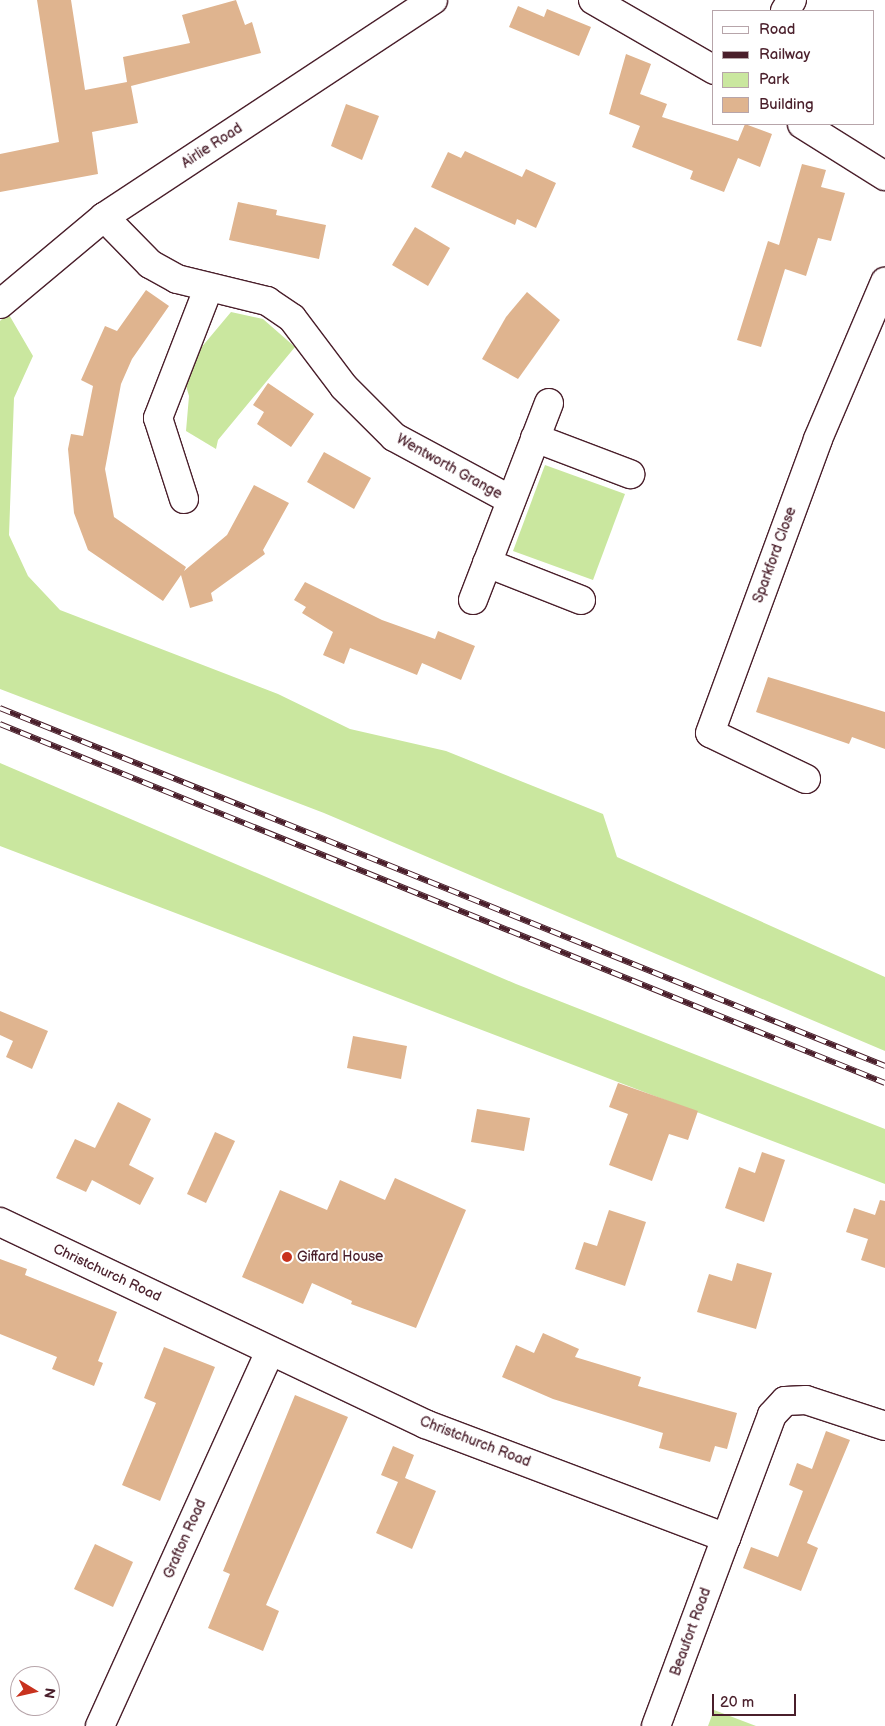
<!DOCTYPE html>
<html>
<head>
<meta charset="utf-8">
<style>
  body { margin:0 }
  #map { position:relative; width:885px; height:1726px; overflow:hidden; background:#fff; font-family:"Balsamiq Sans",sans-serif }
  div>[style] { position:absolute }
  .green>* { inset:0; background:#cae79f }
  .building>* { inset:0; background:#dfb48f }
  .roads { filter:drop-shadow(1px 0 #4a1f2b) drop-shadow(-1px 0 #4a1f2b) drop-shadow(0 1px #4a1f2b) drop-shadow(0 -1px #4a1f2b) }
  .street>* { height:28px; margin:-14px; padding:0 14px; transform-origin:14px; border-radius:14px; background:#fff }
  .rail>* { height:5.5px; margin-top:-2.75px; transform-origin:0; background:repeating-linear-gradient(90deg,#fff 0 11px,#4a1f2b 0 22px); box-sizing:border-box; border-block:1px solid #4a1f2b }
  .dots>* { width:14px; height:14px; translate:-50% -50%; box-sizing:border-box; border:2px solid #fff; border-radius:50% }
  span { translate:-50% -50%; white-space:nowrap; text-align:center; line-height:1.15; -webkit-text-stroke:4px #fff; paint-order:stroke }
  .street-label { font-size:14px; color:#4a1f2b }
  .poi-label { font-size:14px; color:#4a1f2b }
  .left { translate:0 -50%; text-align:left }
  .legend { position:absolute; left:712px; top:10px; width:162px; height:115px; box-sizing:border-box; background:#fff; border:1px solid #b7a5aa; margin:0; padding:6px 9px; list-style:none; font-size:15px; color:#4a1f2b }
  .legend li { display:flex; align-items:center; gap:10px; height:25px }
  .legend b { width:25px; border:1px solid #b7a5aa }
  .north { position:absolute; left:10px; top:1666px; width:50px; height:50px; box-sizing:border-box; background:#fff; border:1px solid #b7a5aa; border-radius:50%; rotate:99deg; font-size:14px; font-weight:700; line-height:20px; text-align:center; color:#4a1f2b }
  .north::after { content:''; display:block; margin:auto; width:18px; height:22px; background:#c8321e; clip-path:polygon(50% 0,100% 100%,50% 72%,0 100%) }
  .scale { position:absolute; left:712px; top:1694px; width:84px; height:22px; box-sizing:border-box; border:2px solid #4a1f2b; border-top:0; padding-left:6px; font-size:15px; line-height:18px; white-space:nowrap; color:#4a1f2b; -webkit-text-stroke:4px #fff; paint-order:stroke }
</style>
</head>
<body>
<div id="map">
  <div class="green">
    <div style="clip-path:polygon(231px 312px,263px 319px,295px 347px,218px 440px,216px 449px,186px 431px,189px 396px,184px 379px,200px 349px)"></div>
    <div style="clip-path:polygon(8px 313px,33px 356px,14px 398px,9px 535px,28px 576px,60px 610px,278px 694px,350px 729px,446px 751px,603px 814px,617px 857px,885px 977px,885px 1051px,324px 813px,0 689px,0 321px)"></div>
    <div style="clip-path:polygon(545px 465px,625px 494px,593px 580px,513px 551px)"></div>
    <div style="clip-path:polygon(0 763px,516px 984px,885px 1129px,885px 1184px,0 846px)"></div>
    <div style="clip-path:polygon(714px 1710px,756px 1726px,708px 1726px)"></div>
  </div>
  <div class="building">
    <div style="clip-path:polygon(37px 0,71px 0,85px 90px,127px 82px,123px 57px,190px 43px,182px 15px,236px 0,245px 25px,252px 22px,261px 53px,131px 86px,138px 123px,92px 132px,98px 174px,0 192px,0 154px,59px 142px)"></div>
    <div style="clip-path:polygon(518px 6px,544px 17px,547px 9px,591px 27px,579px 56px,509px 27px)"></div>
    <div style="clip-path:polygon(626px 54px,651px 64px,640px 94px,667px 104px,662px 117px,738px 141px,745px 124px,772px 134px,760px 167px,738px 158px,724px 192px,690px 179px,693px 171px,632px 147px,640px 126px,609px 114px)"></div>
    <div style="clip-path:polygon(346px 104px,379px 116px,362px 160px,331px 146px)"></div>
    <div style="clip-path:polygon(465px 151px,522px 177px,526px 169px,556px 183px,536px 228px,517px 219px,515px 225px,431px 187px,448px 152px,461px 158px)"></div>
    <div style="clip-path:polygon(802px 164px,826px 170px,821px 187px,845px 193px,831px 241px,818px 238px,806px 276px,785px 269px,761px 347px,737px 340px,768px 241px,779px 245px)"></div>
    <div style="clip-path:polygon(238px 202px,277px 210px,276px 215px,326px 225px,319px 259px,229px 240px)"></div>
    <div style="clip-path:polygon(415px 227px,450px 248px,428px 286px,392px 265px)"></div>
    <div style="clip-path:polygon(146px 290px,169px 306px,132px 359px,121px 384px,105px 469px,114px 517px,186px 567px,184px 571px,227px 535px,254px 485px,289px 503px,263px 550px,265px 554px,211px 593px,213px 601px,190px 608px,181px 575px,163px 601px,88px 550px,74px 513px,68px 449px,71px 434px,83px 436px,93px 386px,81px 380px,105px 326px,117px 331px)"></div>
    <div style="clip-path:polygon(527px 292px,560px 320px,518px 379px,482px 359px,506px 317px)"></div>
    <div style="clip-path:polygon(268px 383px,314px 414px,291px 447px,257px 424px,264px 412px,253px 405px)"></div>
    <div style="clip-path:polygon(324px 452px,371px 478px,354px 509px,307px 482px)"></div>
    <div style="clip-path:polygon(305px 582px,382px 620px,435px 639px,438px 631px,475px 646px,461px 680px,422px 663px,417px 675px,350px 648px,344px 664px,323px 655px,333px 632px,302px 613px,306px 607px,294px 600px)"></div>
    <div style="clip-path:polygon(768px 677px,885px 712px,885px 749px,852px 737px,849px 744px,756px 712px)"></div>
    <div style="clip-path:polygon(0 1011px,48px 1031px,32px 1069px,6px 1057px,13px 1041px,0 1035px)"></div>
    <div style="clip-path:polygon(353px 1036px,407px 1046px,401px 1079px,347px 1068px)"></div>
    <div style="clip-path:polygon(618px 1083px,698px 1111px,688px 1140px,669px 1134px,652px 1181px,609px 1165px,628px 1114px,609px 1107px)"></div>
    <div style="clip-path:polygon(118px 1102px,151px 1119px,129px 1165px,154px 1178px,140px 1205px,92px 1180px,86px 1192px,56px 1178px,75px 1139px,95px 1148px)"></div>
    <div style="clip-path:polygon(477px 1109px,530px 1118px,524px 1151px,471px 1142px)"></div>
    <div style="clip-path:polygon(215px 1132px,235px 1141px,206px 1203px,187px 1194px)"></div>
    <div style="clip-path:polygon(762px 1152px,785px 1160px,764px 1222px,725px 1208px,739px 1167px,755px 1173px)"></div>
    <div style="clip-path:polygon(395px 1178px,466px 1210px,416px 1328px,351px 1304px,352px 1301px,312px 1283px,303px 1304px,242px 1277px,280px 1190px,327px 1210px,340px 1180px,385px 1200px)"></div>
    <div style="clip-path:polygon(880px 1200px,885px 1201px,885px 1268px,861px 1260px,868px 1239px,846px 1232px,854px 1208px,875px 1215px)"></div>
    <div style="clip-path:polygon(609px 1210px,646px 1222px,625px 1286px,575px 1269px,584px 1242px,597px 1246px)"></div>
    <div style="clip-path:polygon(0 1259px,27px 1269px,25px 1275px,117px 1312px,98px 1361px,103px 1363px,94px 1386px,52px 1369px,57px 1357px,0 1334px)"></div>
    <div style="clip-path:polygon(737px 1263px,772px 1273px,756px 1329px,697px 1312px,709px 1274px,732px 1281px)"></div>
    <div style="clip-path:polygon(543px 1333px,579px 1349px,575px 1357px,641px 1377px,638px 1386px,737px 1413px,727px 1449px,715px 1446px,710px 1462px,659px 1448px,663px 1433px,553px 1399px,502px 1377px,516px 1345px,534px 1353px)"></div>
    <div style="clip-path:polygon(164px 1347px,215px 1367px,160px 1501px,122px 1485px,156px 1403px,144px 1398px)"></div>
    <div style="clip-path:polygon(295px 1395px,348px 1417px,266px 1605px,279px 1611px,263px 1651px,208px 1628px,230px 1574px,223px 1571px)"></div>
    <div style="clip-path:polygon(826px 1431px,850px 1440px,807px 1543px,818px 1548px,801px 1591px,743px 1568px,751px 1547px,778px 1557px,803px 1491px,789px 1485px,797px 1463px,812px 1469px)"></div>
    <div style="clip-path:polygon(393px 1446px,414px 1455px,405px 1478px,436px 1491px,412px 1549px,376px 1533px,398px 1482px,381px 1475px)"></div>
    <div style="clip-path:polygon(95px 1544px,133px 1562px,113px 1607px,74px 1589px)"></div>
  </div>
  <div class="roads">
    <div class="street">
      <div style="left:593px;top:0;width:140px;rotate:30deg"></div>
      <div style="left:785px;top:11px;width:13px;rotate:-58deg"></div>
      <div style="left:802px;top:124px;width:98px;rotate:32.1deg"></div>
      <div style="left:104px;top:217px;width:66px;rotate:45.6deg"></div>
      <div style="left:150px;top:264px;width:31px;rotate:29deg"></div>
      <div style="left:177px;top:279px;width:93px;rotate:13.7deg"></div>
      <div style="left:267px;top:301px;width:30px;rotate:34deg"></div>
      <div style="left:292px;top:318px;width:86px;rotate:53deg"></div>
      <div style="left:344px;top:387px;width:71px;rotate:45deg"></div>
      <div style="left:394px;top:437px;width:133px;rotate:28.3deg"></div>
      <div style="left:0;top:304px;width:136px;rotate:-39.9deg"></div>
      <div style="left:104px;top:217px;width:394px;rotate:-33.4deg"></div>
      <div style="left:535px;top:438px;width:102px;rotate:20.8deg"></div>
      <div style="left:184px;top:499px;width:85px;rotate:-107.8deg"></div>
      <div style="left:158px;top:418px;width:138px;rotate:-68.8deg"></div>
      <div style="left:487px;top:563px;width:101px;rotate:21.5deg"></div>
      <div style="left:473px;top:600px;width:211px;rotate:-68.9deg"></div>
      <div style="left:806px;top:779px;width:106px;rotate:-154.4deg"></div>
      <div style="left:710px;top:733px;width:313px;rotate:-69.8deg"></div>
      <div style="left:818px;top:439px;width:171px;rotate:-66.9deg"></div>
      <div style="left:0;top:1222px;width:471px;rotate:25.4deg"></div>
      <div style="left:425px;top:1424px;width:322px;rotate:20.7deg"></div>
      <div style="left:726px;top:1538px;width:131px;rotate:-69.5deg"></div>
      <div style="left:772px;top:1415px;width:19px;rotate:-47deg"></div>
      <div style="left:785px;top:1401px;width:21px;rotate:-3deg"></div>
      <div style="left:806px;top:1400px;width:83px;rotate:18.2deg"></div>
      <div style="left:100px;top:1726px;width:411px;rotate:-65.6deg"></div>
      <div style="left:656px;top:1726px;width:201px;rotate:-69.6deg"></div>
    </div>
  </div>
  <div class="rail">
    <div style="left:0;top:708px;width:955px;rotate:22.02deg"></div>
    <div style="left:0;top:724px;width:955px;rotate:22.08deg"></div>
  </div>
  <div class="dots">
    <div style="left:287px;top:1257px;background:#c8321e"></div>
  </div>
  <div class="street-label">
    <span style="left:212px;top:146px;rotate:-33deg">Airlie Road</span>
    <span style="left:449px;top:467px;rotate:29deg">Wentworth Grange</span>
    <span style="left:775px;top:555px;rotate:-70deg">Sparkford Close</span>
    <span style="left:107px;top:1273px;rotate:25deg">Christchurch Road</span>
    <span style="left:475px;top:1442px;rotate:21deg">Christchurch Road</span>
    <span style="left:185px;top:1539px;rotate:-66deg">Grafton Road</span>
    <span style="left:691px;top:1632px;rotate:-70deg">Beaufort Road</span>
  </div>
  <div class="poi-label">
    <span class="left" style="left:297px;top:1257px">Giffard House</span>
  </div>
  <ul class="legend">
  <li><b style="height:6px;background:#fff"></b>Road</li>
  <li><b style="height:6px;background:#4a1f2b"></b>Railway</li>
  <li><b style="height:14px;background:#cae79f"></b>Park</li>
  <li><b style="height:14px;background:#dfb48f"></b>Building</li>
  </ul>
  <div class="north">N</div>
  <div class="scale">20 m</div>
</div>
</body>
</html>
